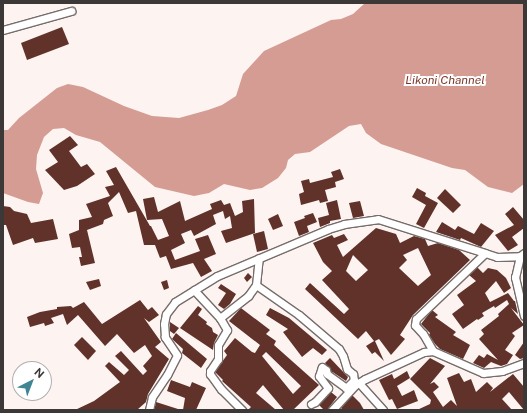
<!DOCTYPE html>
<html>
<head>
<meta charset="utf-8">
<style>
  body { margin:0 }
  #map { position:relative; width:527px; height:413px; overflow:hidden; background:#fdf3f1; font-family:"Public Sans",sans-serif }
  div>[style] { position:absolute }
  .water>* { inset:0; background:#d49c92 }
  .building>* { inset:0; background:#60322a }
  .roads { filter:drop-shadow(1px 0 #756d6b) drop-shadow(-1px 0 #756d6b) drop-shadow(0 1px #756d6b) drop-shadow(0 -1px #756d6b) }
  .minor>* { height:7px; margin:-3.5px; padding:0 3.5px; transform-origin:3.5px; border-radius:3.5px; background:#fff }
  span { translate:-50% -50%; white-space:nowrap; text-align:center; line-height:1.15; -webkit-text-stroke:4px #fff; paint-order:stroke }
  .water-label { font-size:12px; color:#7f3a2f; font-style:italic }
  .frame { position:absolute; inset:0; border:4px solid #3b3837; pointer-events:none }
  .north { position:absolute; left:12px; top:361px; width:40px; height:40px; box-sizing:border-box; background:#fff; border:1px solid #b1afaf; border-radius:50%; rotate:42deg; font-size:11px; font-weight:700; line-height:16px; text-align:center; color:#3b3837 }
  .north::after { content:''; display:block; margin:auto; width:14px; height:18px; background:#408692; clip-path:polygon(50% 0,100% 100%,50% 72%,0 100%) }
</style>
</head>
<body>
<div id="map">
  <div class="water">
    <div style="clip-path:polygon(365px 3px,524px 3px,524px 184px,512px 193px,488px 187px,465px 170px,452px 168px,381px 144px,366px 133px,361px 124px,349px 126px,310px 152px,295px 154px,288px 160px,286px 168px,278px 178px,262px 188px,250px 190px,224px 184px,209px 193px,194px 196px,155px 187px,100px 142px,76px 135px,64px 128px,53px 129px,44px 137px,37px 155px,36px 169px,43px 193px,39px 204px,28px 202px,3px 193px,3px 130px,8px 130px,19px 118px,57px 88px,68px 84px,83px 87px,124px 106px,152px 116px,179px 118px,208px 110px,222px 105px,236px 96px,243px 74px,264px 51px,331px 20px,341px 19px,353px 14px)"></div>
  </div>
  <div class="building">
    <div style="clip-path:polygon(62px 27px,69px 44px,27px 60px,21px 43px)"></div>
    <div style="clip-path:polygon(70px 136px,78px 145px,69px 151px,81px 167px,87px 164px,95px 174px,77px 186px,64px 190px,45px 170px,58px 162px,49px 150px)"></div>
    <div style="clip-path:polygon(116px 167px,150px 226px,151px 226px,158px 240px,169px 236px,162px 219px,147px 220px,143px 199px,154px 197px,158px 212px,180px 201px,185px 221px,212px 209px,210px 204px,221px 200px,224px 205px,230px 203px,235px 216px,243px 212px,242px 201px,254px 199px,255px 233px,226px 243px,221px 231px,232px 228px,230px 216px,225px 219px,223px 211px,213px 215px,216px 224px,194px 236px,191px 230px,181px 234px,185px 243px,171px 250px,175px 260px,200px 251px,195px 239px,208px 235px,216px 254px,204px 259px,212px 271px,201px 277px,193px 263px,171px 269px,166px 256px,160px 258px,155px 245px,144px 245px,136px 211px,128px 213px,119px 192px,108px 203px,113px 216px,104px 220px,103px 224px,87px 230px,95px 263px,81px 266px,79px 257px,82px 257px,80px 247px,72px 248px,69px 234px,79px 230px,79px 220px,92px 217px,86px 204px,110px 196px,105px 187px,114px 185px,106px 171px)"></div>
    <div style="clip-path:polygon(340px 169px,344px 179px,335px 182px,336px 187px,325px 190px,328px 201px,320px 203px,319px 200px,301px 205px,299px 194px,304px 192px,301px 181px,309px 179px,310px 183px,333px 177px,331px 172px)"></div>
    <div style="clip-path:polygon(417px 188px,426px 193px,425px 196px,438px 203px,424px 228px,416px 224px,426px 205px,412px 197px)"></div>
    <div style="clip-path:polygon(445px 189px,461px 205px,453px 213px,437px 198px)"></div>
    <div style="clip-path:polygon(337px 200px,341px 219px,330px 221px,330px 223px,320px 227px,318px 218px,329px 215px,326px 203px)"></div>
    <div style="clip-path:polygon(360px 201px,364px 216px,353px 218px,349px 203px)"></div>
    <div style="clip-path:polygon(3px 206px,10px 207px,14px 211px,27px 214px,31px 223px,53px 219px,58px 239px,35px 243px,33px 238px,13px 245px,6px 225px,3px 225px)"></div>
    <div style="clip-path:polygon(513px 207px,524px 220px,524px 228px,512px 237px,518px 245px,508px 251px,495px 235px,514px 225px,505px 214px)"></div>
    <div style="clip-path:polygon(313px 213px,317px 222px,307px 226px,309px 232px,299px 236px,294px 222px,305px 218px,304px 216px)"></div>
    <div style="clip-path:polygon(278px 214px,283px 226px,273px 230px,268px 219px)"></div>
    <div style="clip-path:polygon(442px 222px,455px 230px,458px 226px,474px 234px,481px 223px,494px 231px,481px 247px,461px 238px,460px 240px,436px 232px)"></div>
    <div style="clip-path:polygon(evenodd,376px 228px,396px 234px,400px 243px,414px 236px,425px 239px,428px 246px,438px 243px,459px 250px,470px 260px,413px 315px,400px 335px,405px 339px,391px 355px,379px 339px,375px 341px,384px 361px,375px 352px,372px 354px,366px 346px,374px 341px,366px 331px,358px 339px,305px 289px,310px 283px,344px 314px,349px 309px,322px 280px,332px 271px,323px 262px,313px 243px,332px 235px,334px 238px,344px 234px,348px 240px,337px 245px,343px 257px,376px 228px,418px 248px,431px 275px,418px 286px,399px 268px,407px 260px,403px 255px,418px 248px,376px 228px,353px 255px,368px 270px,356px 281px,346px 271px,353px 255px)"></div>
    <div style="clip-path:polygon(264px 231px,268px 249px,257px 252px,253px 234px)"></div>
    <div style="clip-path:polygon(477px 267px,483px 273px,488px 268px,497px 270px,506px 278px,511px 288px,504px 293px,496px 281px,485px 293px,490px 302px,508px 293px,514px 301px,515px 301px,518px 314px,511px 308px,524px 325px,512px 333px,515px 336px,505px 350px,513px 355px,507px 364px,501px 366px,491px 362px,484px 368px,473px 363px,479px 355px,484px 358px,487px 354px,498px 360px,479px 339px,484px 334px,481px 330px,499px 316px,498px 314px,509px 304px,507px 300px,495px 308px,494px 306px,482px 313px,484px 316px,478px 320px,477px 319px,463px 329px,452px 314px,464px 305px,457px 295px,476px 281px,469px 275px)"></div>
    <div style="clip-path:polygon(248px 273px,252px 277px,247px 282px,244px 278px)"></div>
    <div style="clip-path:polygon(99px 279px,101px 286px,90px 290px,86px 282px)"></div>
    <div style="clip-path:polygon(167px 280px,169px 288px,164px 290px,161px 282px)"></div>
    <div style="clip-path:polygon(221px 284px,236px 294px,230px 304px,224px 309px,218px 305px,226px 293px,218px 288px)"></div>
    <div style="clip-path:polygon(140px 300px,148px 310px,152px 307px,159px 315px,149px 322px,144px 318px,161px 342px,155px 347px,169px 359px,148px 394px,146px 402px,137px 410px,75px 410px,94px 401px,120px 382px,105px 366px,109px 362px,124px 375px,129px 370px,115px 356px,121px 351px,143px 375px,147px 371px,143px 366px,152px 356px,145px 345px,134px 353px,117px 334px,105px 346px,78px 315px,67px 325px,63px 314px,51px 318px,54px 323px,45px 326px,44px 323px,30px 327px,27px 317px,40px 312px,57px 309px,57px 307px,71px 306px,73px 308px,84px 302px,102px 324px)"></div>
    <div style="clip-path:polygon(198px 306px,202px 309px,198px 315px,207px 322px,206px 324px,212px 328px,213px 332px,218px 335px,214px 343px,213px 350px,180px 328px)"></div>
    <div style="clip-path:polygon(evenodd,241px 308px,270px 330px,266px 334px,276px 341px,274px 345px,319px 385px,293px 410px,284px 410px,263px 385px,256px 393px,276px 410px,248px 410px,251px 407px,222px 381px,223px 380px,215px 372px,227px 355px,224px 351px,235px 338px,252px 352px,255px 353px,260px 345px,229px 321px,241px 308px,266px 352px,301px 386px,293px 394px,262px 356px,266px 352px)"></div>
    <div style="clip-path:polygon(270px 308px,289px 318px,327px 350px,322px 355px,313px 348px,302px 357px,283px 332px,288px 329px,266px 315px)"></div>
    <div style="clip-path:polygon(432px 310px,438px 315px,435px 317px,456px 332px,453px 335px,470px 345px,463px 359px,440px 349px,435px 344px,429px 335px,430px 333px,421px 324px)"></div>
    <div style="clip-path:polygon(170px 322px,179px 328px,174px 334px,170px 331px)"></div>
    <div style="clip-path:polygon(176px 333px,207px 359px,201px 368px,182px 353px,183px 349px,172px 339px)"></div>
    <div style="clip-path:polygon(82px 337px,96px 351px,88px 360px,74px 345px)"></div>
    <div style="clip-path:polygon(524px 342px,524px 358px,520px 359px,515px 355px)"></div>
    <div style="clip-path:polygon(330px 358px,348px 377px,346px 381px,331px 371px,325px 363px)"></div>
    <div style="clip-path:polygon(430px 358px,445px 366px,430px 384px,434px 382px,439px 387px,433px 392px,443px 407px,451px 400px,457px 406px,447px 378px,459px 373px,464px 382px,471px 379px,476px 392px,487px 382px,493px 388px,490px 392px,513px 374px,524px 387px,524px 410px,509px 392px,502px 399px,512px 410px,417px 410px,430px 404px,431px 400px,410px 379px)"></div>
    <div style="clip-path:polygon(407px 371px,410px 378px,397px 386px,402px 396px,414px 390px,418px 401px,397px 409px,392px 399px,389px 400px,379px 380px,392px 374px,394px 379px)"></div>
    <div style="clip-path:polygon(171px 380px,190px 387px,192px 382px,206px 388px,196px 410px,183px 410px,185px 398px,167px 391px)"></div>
    <div style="clip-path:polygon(331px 392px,337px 397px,327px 410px,324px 410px,319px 405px)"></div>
    <div style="clip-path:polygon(352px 395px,360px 403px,364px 410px,343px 410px,341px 408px)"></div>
    <div style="clip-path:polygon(156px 402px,178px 409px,177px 410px,154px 410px)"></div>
  </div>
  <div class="roads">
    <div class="minor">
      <div style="left:3px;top:30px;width:71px;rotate:-15.6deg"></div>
      <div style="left:524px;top:253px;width:5px;rotate:143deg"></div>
      <div style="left:520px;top:256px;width:22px;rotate:103deg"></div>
      <div style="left:515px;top:277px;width:40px;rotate:77deg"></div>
      <div style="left:256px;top:285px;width:52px;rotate:34.9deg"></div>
      <div style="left:299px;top:315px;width:52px;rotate:40.4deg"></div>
      <div style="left:339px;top:349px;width:8px;rotate:60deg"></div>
      <div style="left:343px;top:356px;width:14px;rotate:73deg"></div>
      <div style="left:347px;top:369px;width:8px;rotate:40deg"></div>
      <div style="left:353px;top:374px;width:6px;rotate:81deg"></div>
      <div style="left:354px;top:380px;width:11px;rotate:135deg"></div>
      <div style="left:194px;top:290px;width:38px;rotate:47deg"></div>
      <div style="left:220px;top:318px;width:36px;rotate:-38deg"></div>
      <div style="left:248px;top:296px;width:14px;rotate:-54deg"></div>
      <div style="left:256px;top:285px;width:27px;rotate:-84deg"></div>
      <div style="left:220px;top:318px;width:14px;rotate:60deg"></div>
      <div style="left:227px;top:330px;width:17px;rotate:121deg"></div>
      <div style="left:218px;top:345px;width:14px;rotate:90deg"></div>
      <div style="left:218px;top:359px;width:14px;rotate:124deg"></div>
      <div style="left:210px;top:371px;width:3px;rotate:90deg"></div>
      <div style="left:210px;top:374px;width:19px;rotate:54deg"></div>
      <div style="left:221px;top:389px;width:30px;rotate:45deg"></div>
      <div style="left:433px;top:351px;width:20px;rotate:-120deg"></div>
      <div style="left:423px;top:334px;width:12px;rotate:-132deg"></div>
      <div style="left:415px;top:325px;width:6px;rotate:-81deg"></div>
      <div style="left:416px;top:319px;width:95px;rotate:-43.7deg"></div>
      <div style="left:485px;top:253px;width:13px;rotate:18deg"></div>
      <div style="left:497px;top:257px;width:23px;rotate:-2deg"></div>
      <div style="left:359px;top:383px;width:36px;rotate:48deg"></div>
      <div style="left:311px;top:404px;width:4px;rotate:-27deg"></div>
      <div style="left:315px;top:402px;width:19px;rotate:-47deg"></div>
      <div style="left:328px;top:388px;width:15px;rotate:-127deg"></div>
      <div style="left:319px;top:376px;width:9px;rotate:-72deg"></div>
      <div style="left:322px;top:367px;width:5px;rotate:37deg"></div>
      <div style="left:326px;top:370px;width:4px;rotate:76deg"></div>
      <div style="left:327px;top:374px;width:24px;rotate:36deg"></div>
      <div style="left:346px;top:388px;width:5px"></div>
      <div style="left:149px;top:410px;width:13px;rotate:-77deg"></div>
      <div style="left:152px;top:397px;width:27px;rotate:-56deg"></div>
      <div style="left:167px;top:375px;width:22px;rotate:-63deg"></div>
      <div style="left:177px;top:355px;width:22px;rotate:-124deg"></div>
      <div style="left:165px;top:337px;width:13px;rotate:-94deg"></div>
      <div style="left:164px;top:324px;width:10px;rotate:-79deg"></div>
      <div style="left:166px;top:314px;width:15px;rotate:-53deg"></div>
      <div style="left:175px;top:302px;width:49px;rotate:-31.8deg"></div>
      <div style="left:217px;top:276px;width:121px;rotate:-22.9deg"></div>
      <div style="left:328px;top:229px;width:17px;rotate:-17deg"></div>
      <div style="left:344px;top:224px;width:34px;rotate:-8deg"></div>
      <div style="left:378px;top:219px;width:112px;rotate:17.6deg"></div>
      <div style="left:332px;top:410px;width:34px;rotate:-47deg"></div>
      <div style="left:355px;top:385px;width:12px;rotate:-31deg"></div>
      <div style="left:365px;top:379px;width:65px;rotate:-24.6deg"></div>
      <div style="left:424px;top:352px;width:9px;rotate:-6deg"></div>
      <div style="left:433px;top:351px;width:55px;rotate:23.7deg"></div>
      <div style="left:483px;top:373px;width:19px;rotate:-6deg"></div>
      <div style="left:502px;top:371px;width:23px;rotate:-20deg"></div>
    </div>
  </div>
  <div class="water-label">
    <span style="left:445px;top:81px">Likoni Channel</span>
  </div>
  <div class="frame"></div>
  <div class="north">N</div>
</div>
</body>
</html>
